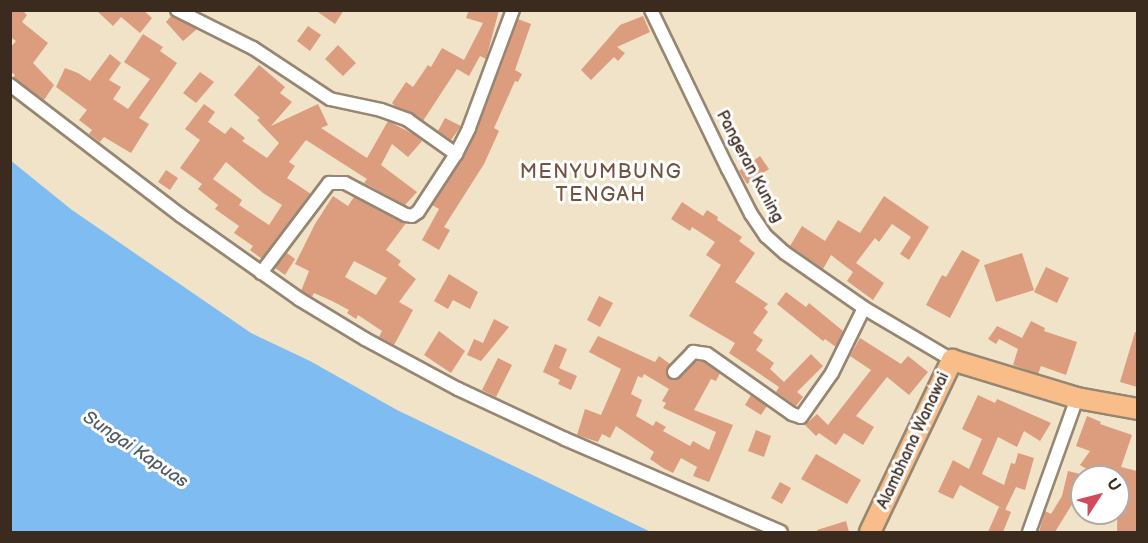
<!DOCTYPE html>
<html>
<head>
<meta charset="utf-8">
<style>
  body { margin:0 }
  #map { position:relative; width:1148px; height:543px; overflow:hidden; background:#f1e3c7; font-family:"Balsamiq Sans",sans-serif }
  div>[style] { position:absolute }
  .water>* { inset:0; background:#7ebcf1 }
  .building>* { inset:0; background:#db9d7d }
  .roads { filter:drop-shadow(2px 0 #968672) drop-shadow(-2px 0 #968672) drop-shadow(0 2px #968672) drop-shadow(0 -2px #968672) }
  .minor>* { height:12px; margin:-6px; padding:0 6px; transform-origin:6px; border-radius:6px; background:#fff }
  .primary>* { height:20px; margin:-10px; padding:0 10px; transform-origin:10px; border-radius:10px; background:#f8bd89 }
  span { translate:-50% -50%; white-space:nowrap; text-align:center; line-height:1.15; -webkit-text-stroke:6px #fff; paint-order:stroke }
  .street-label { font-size:16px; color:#3b2a1e }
  .water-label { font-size:18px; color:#525d68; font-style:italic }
  .quarter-label { font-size:20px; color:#73523f; letter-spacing:1.5px }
  .frame { position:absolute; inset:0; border:12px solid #3b2a1e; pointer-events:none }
  .north { position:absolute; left:1070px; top:465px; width:60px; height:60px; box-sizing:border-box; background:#fff; border:2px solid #b1aaa5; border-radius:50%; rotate:54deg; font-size:16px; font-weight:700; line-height:24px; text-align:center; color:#3b2a1e }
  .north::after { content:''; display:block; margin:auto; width:21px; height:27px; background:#d1495b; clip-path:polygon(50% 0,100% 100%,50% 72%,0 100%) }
</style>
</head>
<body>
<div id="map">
  <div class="water">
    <div style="clip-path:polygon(10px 160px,72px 210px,251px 333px,310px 361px,397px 410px,651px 532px,11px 532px)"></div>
  </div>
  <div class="building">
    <div style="clip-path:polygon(13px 10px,22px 10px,27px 15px,22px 22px,48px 43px,33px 63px,54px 85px,44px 100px,13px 78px,15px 75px,10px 71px,10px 48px,16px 41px,10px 37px,10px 14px)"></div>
    <div style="clip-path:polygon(96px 10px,143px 10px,152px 18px,140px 33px,121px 17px,113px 26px)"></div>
    <div style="clip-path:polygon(315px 10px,344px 10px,335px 24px)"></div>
    <div style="clip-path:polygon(469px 10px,499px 10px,486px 59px,480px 56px,469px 76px,457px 69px,423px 121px,396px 107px,392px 103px,406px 82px,413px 87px,428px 65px,431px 67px,442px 48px,464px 60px,483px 23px,466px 18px)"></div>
    <div style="clip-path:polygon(171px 16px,197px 29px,183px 41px,166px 22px)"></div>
    <div style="clip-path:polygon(643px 16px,650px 32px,617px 47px,625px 53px,618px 61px,614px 57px,591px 80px,581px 70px,620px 25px)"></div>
    <div style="clip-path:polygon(518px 19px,531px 24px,515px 70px,522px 74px,518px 82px,515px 81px,494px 128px,499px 131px,484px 164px,444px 227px,450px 230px,439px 250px,422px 240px,439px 209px,432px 205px,463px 158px,476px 132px)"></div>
    <div style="clip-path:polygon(308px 26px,321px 35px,310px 51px,297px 41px)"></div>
    <div style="clip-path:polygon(143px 34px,163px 47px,160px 51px,177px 63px,139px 118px,149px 124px,131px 153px,104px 137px,100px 142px,89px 134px,92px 130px,79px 120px,87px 110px,56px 87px,65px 68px,78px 73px,90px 81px,110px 54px,121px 63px,109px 80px,121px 87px,113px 99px,128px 109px,150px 79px,124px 62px)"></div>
    <div style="clip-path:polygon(338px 45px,356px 63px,343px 76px,325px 59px)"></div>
    <div style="clip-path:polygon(evenodd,259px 65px,285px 87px,280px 93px,292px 102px,271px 126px,318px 104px,328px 125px,321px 128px,367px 158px,388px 121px,415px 135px,422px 141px,408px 157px,392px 144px,381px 165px,417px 192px,405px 205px,364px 183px,367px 179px,306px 140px,289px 162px,295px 166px,287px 178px,311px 194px,262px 259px,250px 250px,253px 246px,234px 233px,239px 226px,215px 209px,218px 205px,198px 189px,202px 184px,180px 168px,200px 140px,185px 129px,204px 104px,215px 112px,208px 122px,225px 134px,231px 127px,245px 138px,242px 141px,267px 158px,279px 143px,257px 120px,260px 118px,234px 95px,259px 65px,226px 162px,263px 193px,282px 205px,269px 225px,239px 205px,242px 200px,213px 179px,226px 162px)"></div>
    <div style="clip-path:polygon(200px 72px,214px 82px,196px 103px,183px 93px)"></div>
    <div style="clip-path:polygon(445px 118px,461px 126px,451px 140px,438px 131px)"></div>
    <div style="clip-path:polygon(760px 156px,769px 169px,747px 184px,739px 171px)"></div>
    <div style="clip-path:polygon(166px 170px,178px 178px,170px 190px,158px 182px)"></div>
    <div style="clip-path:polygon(evenodd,333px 196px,348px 206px,354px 197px,406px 223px,386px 250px,401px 261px,398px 265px,416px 279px,399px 302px,413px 310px,394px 345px,379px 337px,382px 331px,358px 315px,356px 319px,347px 313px,349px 310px,332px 301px,314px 293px,312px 297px,301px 291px,309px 271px,295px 264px,315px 224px,333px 196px,354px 261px,387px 278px,376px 295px,345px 277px,354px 261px)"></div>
    <div style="clip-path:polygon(884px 196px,929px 227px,909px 260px,900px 254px,911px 237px,892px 224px,879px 242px,875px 238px,856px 263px,884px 283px,873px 300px,847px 281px,853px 272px,831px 255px,823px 269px,790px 246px,802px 226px,825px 241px,838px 220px,860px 233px)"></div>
    <div style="clip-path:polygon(682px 202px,703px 216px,707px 210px,718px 217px,717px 220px,742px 237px,739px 241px,755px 253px,735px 282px,768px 304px,764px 308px,768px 312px,753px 333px,763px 340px,756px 350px,774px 363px,770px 369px,784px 382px,811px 354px,823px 366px,797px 392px,803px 397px,796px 406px,776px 392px,779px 387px,729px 353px,735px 343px,689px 316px,721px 265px,706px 255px,715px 242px,692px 227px,690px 231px,671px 219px)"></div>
    <div style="clip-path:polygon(962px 250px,980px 260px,950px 318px,926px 305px,942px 275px,946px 277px)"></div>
    <div style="clip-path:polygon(287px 253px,295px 259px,285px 275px,275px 268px)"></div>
    <div style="clip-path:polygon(1022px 253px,1034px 290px,996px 302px,984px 265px)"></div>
    <div style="clip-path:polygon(1046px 267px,1069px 278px,1057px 303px,1034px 292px)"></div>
    <div style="clip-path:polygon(449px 274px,478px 292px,470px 309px,453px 300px,448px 309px,434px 301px)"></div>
    <div style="clip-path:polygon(786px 292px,806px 307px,809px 303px,843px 331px,836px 347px,825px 339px,823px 341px,777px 304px)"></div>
    <div style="clip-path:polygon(599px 296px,613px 303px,600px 327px,587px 320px)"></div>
    <div style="clip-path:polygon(494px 319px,509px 327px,481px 361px,467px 355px,474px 339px,483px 343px)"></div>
    <div style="clip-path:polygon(1031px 321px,1045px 328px,1044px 331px,1077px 342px,1066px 375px,1041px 366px,1038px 374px,1013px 365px,1018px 349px,999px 339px,996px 344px,988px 339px,997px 326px,1022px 338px)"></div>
    <div style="clip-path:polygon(439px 331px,465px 351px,451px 373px,424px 355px)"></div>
    <div style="clip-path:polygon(1135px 332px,1137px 332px,1137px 387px,1120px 382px)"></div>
    <div style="clip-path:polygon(evenodd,598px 336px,655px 362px,659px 356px,670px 364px,666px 374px,672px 380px,680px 378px,696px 361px,704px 362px,720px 373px,716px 381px,711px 379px,694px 410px,733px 425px,709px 482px,693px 476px,697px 467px,681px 458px,673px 473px,663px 468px,650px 459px,654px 452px,616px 426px,610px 438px,602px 434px,598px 442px,577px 435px,585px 409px,601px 415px,621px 369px,589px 352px,598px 336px,644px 374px,669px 389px,662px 401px,666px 403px,663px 408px,716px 432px,709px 450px,693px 441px,690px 446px,663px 431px,666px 427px,656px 421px,653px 426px,636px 416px,642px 400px,631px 394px,638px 376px,642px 378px,644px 374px)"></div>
    <div style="clip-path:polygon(860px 338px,901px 364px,908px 356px,928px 372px,909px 395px,887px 377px,856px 416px,874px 427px,863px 445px,844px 433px,836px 445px,819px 433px,816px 436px,805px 425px,817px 414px,828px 425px,871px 370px,850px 356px)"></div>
    <div style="clip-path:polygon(555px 344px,567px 349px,559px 368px,577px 376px,571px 390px,558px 384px,560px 380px,543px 372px)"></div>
    <div style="clip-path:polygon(498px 358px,512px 365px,496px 397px,482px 390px)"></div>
    <div style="clip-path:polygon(751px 395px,767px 406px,761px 415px,745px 405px)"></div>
    <div style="clip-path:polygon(978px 395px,995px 403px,997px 399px,1051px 423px,1040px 441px,1024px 431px,1017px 447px,998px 437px,982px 474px,1004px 485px,1011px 463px,1015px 464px,1018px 453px,1034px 458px,1025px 490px,1016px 487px,1005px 510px,960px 485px,953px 499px,938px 492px,953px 460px,969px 469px,982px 439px,962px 429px)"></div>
    <div style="clip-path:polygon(1087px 416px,1101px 422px,1100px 424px,1132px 435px,1121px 467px,1137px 471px,1137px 532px,1117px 532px,1118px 477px,1094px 477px,1095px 474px,1080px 465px,1090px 451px,1076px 446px)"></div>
    <div style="clip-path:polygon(756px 430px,771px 436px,764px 457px,748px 451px)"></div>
    <div style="clip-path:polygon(816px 454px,861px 480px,847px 504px,801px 479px)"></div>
    <div style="clip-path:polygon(1068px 471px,1088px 476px,1082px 477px,1082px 490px,1077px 502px,1074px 501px,1055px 532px,1039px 532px,1045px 511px,1051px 514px,1062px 496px)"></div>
    <div style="clip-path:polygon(780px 482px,791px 488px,782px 504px,771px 498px)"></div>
    <div style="clip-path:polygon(999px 507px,1011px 512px,1003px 532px,988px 532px)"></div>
    <div style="clip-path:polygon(846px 521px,849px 532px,817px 532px,817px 530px)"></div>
  </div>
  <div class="roads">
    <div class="minor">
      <div style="left:177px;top:10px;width:85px;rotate:26.6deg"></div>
      <div style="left:253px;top:48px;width:92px;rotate:33.5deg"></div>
      <div style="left:330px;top:99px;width:52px;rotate:12.2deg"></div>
      <div style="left:381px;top:110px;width:29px;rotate:20deg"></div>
      <div style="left:408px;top:120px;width:59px;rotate:35.3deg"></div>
      <div style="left:651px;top:10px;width:177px;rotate:64.2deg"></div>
      <div style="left:728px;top:169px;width:51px;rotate:62.9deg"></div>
      <div style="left:751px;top:214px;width:27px;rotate:56deg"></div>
      <div style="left:766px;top:236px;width:25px;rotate:42deg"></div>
      <div style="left:785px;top:253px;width:96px;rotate:34.8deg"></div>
      <div style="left:864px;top:308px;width:102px;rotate:30.6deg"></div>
      <div style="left:10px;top:85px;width:214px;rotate:37.4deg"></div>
      <div style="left:180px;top:215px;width:146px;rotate:35.2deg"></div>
      <div style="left:299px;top:299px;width:77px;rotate:31.2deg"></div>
      <div style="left:365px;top:339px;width:106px;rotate:28.3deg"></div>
      <div style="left:458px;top:389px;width:118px;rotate:25deg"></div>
      <div style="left:565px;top:439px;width:235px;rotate:23.3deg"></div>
      <div style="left:261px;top:273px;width:113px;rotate:-52.9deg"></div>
      <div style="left:329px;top:183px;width:16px"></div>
      <div style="left:345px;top:183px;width:69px;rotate:27.7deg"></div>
      <div style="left:406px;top:215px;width:6px;rotate:9deg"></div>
      <div style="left:412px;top:216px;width:7px;rotate:-34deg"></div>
      <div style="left:418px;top:212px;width:69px;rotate:-56.8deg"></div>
      <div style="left:456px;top:154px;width:29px;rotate:-63deg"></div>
      <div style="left:469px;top:128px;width:126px;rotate:-69.6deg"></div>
      <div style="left:674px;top:372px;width:28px;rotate:-46deg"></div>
      <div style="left:693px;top:352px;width:14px;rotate:8deg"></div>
      <div style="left:707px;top:354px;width:104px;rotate:35.2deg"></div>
      <div style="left:792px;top:414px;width:9px;rotate:18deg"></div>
      <div style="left:801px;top:417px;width:54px;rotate:-54.8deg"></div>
      <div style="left:832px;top:373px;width:72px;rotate:-63.8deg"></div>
      <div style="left:1029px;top:532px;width:142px;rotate:-70.3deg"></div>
    </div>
    <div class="primary">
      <div style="left:870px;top:532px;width:191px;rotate:-64.5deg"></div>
      <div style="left:952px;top:360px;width:131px;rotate:16.9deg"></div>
      <div style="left:1077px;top:398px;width:62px;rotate:10.2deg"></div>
    </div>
  </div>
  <div class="street-label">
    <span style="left:749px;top:167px;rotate:62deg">Pangeran Kuning</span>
    <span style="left:914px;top:441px;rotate:-65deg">Alambhana Wanawai</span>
  </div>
  <div class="water-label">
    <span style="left:135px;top:450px;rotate:34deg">Sungai Kapuas</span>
  </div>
  <div class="quarter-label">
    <span style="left:601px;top:184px">MENYUMBUNG<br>TENGAH</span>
  </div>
  <div class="frame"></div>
  <div class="north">U</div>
</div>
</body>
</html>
